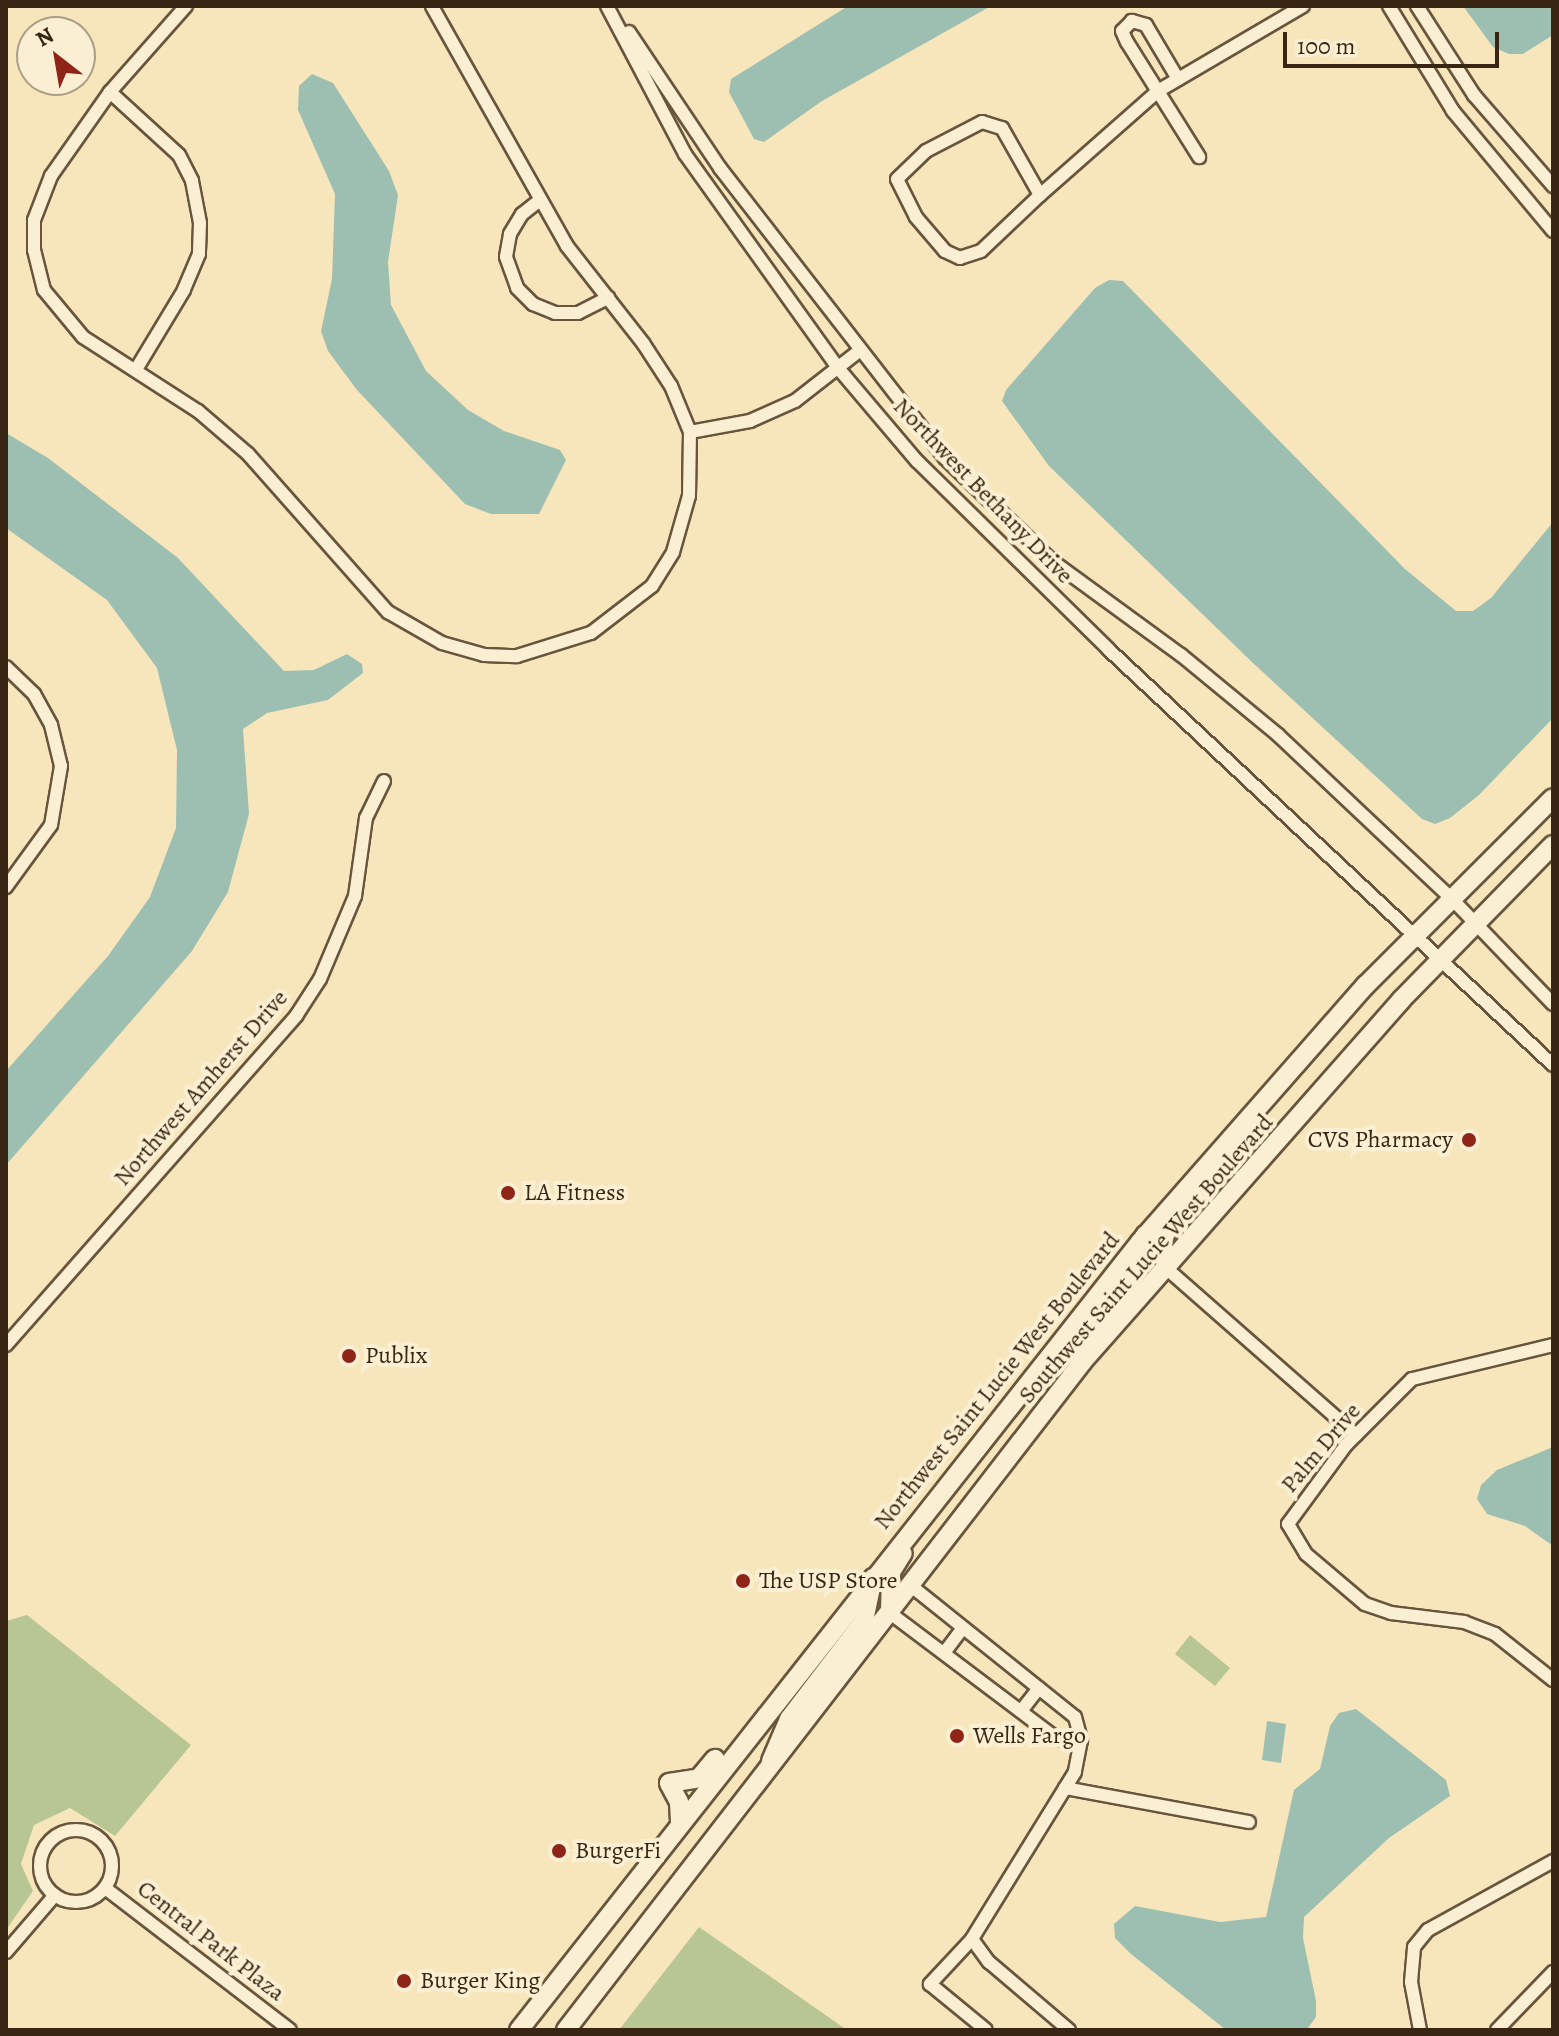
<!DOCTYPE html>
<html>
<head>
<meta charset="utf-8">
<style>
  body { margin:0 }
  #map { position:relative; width:1559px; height:2036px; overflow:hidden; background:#f7e6bb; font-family:Alegreya,serif }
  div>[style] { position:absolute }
  .green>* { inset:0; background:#b8c693 }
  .water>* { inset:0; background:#9dbfb1 }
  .roads { filter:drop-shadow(2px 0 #68553d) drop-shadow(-2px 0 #68553d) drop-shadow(0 2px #68553d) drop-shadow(0 -2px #68553d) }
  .minor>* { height:12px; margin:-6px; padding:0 6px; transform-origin:6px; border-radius:6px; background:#faefd3 }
  .minor>.ring { margin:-6px; padding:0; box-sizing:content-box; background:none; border:12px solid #faefd3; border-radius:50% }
  .secondary>* { height:18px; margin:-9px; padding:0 9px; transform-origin:9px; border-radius:9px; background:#faefd3 }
  .dots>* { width:22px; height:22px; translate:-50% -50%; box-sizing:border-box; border:4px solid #faefd3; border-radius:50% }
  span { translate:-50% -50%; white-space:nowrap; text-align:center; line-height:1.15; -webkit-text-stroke:8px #faefd3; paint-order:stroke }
  .street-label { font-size:24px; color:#382513 }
  .poi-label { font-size:24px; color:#382513 }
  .right { translate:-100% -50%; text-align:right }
  .left { translate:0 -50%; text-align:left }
  .frame { position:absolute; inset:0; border:8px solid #382513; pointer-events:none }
  .north { position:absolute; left:16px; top:16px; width:80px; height:80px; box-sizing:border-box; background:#faefd3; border:2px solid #ac9e86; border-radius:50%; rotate:329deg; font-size:22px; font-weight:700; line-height:32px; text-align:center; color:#382513 }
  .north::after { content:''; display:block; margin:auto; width:28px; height:36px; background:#8f2418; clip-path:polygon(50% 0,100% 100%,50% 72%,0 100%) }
  .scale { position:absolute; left:1283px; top:32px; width:216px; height:36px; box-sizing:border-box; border:4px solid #382513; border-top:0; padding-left:10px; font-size:24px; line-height:28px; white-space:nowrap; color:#382513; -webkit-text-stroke:6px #faefd3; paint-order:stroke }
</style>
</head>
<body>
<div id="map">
  <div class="green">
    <div style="clip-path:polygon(27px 1615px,191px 1745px,115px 1836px,70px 1808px,34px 1825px,21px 1864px,33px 1891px,6px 1930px,6px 1621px)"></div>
    <div style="clip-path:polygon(1190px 1635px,1230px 1668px,1215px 1686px,1175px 1654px)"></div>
    <div style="clip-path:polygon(699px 1927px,847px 2030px,619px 2030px)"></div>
  </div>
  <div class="water">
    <div style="clip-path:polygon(848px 6px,991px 6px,822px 101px,764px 142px,754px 139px,729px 92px,731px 79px)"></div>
    <div style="clip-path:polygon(1463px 6px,1553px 6px,1553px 35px,1523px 54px,1509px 54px,1493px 47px)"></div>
    <div style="clip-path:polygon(312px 74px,333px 83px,389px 171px,398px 195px,388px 262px,391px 305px,426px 371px,468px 410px,504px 431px,560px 450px,566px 460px,539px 514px,491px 514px,465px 504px,357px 390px,328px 351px,321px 331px,332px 279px,335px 194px,298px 110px,299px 86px)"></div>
    <div style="clip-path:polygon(1109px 280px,1123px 281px,1405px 569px,1456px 611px,1473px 611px,1491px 598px,1553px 522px,1553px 718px,1479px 795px,1450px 818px,1435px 824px,1422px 819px,1253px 663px,1049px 466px,1002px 401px,1006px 390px,1095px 288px)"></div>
    <div style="clip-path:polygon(6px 433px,48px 458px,178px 558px,284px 671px,314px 670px,347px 654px,362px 664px,363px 673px,328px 700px,267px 713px,243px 729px,249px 814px,228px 892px,192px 951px,6px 1165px,6px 1071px,108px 956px,150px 897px,176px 828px,177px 750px,157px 668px,107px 600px,6px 528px)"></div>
    <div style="clip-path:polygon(1553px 1447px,1553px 1546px,1525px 1526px,1487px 1514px,1477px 1499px,1481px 1485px,1497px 1470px)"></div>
    <div style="clip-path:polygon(1356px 1709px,1446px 1780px,1450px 1796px,1389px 1838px,1304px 1917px,1303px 1938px,1316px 2001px,1316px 2017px,1308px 2028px,1226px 2030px,1131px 1954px,1115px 1938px,1114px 1924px,1135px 1906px,1220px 1922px,1266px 1917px,1294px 1790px,1320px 1769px,1330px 1726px,1339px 1713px)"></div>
    <div style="clip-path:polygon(1267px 1721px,1286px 1724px,1281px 1763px,1262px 1760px)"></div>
  </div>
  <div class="roads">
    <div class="minor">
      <div style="left:186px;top:6px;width:115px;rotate:131.5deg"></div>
      <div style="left:110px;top:92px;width:103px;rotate:125.1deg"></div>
      <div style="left:51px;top:176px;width:47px;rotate:111.1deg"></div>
      <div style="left:34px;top:220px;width:30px;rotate:90deg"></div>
      <div style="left:34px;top:250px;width:41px;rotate:76deg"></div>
      <div style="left:44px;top:290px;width:61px;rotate:50.3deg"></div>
      <div style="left:83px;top:337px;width:137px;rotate:32.8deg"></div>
      <div style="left:198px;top:411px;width:66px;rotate:40.7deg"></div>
      <div style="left:248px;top:454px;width:211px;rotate:48.5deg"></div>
      <div style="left:388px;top:612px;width:62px;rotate:29.9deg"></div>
      <div style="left:442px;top:643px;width:44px;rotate:15.9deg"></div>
      <div style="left:484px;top:655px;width:33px;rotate:2deg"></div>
      <div style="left:517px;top:656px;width:77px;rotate:-17.3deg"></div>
      <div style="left:591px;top:633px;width:77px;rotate:-37.6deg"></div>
      <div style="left:652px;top:586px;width:40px;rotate:-58deg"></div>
      <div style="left:673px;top:552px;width:58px;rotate:-74.1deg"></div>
      <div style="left:689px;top:496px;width:64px;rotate:-89.1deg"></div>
      <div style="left:690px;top:432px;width:50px;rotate:-112.4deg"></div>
      <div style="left:671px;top:386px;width:51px;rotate:-123.1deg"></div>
      <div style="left:643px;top:343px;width:123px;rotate:-128.1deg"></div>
      <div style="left:567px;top:246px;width:275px;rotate:-119.4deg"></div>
      <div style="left:607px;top:6px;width:167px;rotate:62.2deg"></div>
      <div style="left:685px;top:154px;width:263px;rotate:54.4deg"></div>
      <div style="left:838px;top:368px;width:122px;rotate:49.7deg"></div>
      <div style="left:917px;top:461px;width:268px;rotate:44.5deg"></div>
      <div style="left:1108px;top:649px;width:609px;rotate:43.07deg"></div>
      <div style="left:1389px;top:6px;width:123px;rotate:58.6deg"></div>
      <div style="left:1453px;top:111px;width:156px;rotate:50.2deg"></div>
      <div style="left:1417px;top:6px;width:106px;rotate:57.4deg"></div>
      <div style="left:1474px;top:95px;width:121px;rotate:49deg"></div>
      <div style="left:629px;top:32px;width:164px;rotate:56.2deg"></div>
      <div style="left:720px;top:168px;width:368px;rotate:52.2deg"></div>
      <div style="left:946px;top:459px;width:147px;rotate:43.9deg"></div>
      <div style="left:1052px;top:561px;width:160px;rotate:36.1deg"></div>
      <div style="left:1181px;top:655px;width:126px;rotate:39.5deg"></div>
      <div style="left:1278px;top:735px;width:238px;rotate:43.3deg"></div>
      <div style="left:1451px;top:898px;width:147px;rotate:46.1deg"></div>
      <div style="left:1178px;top:79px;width:63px;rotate:-120.7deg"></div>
      <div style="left:1146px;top:25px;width:15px;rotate:-164deg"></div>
      <div style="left:1132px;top:21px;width:14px;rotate:135deg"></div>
      <div style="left:1122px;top:31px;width:12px;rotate:66deg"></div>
      <div style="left:1127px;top:42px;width:136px;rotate:57.9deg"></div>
      <div style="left:110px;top:92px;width:93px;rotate:42.4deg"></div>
      <div style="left:179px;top:155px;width:29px;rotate:63deg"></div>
      <div style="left:192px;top:181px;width:43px;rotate:79.2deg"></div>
      <div style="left:200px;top:223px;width:31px;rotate:92deg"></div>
      <div style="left:199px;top:254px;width:39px;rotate:113deg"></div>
      <div style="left:184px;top:290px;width:91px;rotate:121.1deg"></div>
      <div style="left:982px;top:122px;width:21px;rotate:17deg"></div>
      <div style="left:1002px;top:128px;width:77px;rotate:60.4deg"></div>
      <div style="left:1040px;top:195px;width:81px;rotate:136.5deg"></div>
      <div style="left:981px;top:251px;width:22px;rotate:162deg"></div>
      <div style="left:960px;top:258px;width:17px;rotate:-155deg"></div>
      <div style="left:945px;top:251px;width:45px;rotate:-130.5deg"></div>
      <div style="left:916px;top:217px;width:42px;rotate:-116.6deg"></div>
      <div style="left:897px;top:179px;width:40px;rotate:-44deg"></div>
      <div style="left:926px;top:151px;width:63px;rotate:-27.4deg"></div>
      <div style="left:1040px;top:195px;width:157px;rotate:-41.4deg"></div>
      <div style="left:1158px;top:91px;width:168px;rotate:-30.4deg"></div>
      <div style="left:540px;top:200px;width:23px;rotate:142deg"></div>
      <div style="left:522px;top:214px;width:23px;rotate:121deg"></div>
      <div style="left:510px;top:234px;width:23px;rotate:100deg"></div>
      <div style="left:506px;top:257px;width:33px;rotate:70deg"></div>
      <div style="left:517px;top:288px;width:23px;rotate:45deg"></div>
      <div style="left:533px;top:304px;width:24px;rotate:22deg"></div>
      <div style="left:555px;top:313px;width:23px"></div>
      <div style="left:578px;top:313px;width:34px;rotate:-27deg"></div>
      <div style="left:690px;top:432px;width:61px;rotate:-10.4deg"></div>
      <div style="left:750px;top:421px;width:49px;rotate:-24deg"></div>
      <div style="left:795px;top:401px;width:80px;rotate:-37.9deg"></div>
      <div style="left:6px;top:667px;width:39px;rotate:44deg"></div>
      <div style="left:34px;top:694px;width:35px;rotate:61deg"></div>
      <div style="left:51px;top:725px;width:42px;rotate:76.3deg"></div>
      <div style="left:61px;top:766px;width:60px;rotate:99.6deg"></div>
      <div style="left:51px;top:825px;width:77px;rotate:126deg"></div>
      <div style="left:1166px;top:1268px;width:253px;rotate:41.3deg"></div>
      <div style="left:6px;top:1345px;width:439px;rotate:-48.6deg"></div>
      <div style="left:296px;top:1016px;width:44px;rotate:-57deg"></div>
      <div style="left:320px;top:979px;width:90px;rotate:-67.1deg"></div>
      <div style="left:355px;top:896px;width:79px;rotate:-82deg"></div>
      <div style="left:366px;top:818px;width:41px;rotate:-64.1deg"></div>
      <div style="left:1553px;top:1345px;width:145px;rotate:166.4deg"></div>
      <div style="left:1412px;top:1379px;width:93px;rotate:135deg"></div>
      <div style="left:1346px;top:1445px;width:98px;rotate:126.3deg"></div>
      <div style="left:1288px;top:1524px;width:35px;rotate:59deg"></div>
      <div style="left:1306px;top:1554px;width:77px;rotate:40.3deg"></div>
      <div style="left:1365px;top:1604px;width:28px;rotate:19deg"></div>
      <div style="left:1391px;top:1613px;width:74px;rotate:7deg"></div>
      <div style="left:1464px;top:1622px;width:33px;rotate:21deg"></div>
      <div style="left:1495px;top:1634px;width:74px;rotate:38.4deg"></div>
      <div style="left:910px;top:1585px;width:211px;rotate:38.7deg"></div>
      <div style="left:1075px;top:1717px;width:24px;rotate:75deg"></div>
      <div style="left:1081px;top:1740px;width:33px;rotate:101deg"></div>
      <div style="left:1075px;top:1772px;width:196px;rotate:121.7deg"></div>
      <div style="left:972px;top:1939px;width:29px;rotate:54deg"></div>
      <div style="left:989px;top:1962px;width:105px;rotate:40.4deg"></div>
      <div style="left:890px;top:1613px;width:209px;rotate:37deg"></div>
      <div style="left:1057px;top:1739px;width:24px;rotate:2deg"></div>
      <div style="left:944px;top:1653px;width:31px;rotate:-53deg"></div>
      <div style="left:1021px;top:1711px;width:29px;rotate:-52deg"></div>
      <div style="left:1065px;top:1788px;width:187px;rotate:10.5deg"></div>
      <div class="ring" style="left:40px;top:1830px;width:60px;height:60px"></div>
      <div style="left:105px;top:1888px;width:233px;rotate:37.5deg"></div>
      <div style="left:972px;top:1939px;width:62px;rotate:133deg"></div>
      <div style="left:930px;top:1984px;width:72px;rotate:39.4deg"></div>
      <div style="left:6px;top:1952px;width:75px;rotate:-49.3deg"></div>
      <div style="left:1420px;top:2030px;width:49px;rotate:-100.6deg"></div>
      <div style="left:1411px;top:1982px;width:35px;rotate:-85deg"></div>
      <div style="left:1414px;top:1947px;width:22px;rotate:-51deg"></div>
      <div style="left:1428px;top:1930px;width:143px;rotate:-28.9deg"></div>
      <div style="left:1497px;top:2030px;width:81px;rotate:-46deg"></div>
    </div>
    <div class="secondary">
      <div style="left:1166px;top:1268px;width:28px;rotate:-98deg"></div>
      <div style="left:1162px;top:1240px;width:34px;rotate:-60deg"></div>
      <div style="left:1082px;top:1345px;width:77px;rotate:-51.3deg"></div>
      <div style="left:1130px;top:1285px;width:52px;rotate:-73.3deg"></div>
      <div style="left:890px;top:1613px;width:41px;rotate:-88.6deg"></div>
      <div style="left:891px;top:1572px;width:22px;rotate:-58deg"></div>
      <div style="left:771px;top:1761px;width:46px;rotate:-66.8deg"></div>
      <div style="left:789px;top:1719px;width:123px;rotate:-52.6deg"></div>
      <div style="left:864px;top:1621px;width:44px;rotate:-78.2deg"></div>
      <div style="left:680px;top:1822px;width:20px;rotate:-93deg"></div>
      <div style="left:679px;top:1802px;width:21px;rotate:-118deg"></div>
      <div style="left:669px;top:1783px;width:30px;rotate:-9deg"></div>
      <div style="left:699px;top:1778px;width:25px;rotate:-50deg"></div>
      <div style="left:519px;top:2030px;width:1003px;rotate:-51.76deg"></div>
      <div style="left:1140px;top:1242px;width:342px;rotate:-48.7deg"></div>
      <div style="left:1366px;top:985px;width:264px;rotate:-45deg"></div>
      <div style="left:566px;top:2030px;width:845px;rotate:-52.3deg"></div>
      <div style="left:1083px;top:1361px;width:481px;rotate:-48.6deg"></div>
      <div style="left:1401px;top:1000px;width:217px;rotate:-45.6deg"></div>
    </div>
  </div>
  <div class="dots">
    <div style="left:1469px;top:1140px;background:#8f2418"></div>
    <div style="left:508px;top:1193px;background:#8f2418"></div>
    <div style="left:349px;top:1356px;background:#8f2418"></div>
    <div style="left:743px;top:1581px;background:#8f2418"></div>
    <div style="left:957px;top:1736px;background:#8f2418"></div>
    <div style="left:559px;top:1851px;background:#8f2418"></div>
    <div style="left:404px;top:1981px;background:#8f2418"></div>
  </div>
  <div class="street-label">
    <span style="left:983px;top:491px;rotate:46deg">Northwest Bethany Drive</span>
    <span style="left:201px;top:1088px;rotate:-49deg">Northwest Amherst Drive</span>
    <span style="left:1146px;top:1259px;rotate:-49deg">Southwest Saint Lucie West Boulevard</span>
    <span style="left:997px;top:1381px;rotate:-51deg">Northwest Saint Lucie West Boulevard</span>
    <span style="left:1321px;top:1448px;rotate:-50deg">Palm Drive</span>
    <span style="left:211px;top:1941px;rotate:38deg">Central Park Plaza</span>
  </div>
  <div class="poi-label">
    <span class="right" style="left:1453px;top:1140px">CVS Pharmacy</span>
    <span class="left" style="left:524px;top:1193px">LA Fitness</span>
    <span class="left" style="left:365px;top:1356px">Publix</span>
    <span class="left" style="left:759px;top:1581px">The USP Store</span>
    <span class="left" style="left:973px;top:1736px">Wells Fargo</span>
    <span class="left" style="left:575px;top:1851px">BurgerFi</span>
    <span class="left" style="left:420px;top:1981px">Burger King</span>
  </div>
  <div class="frame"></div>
  <div class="north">N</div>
  <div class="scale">100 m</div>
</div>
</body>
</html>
